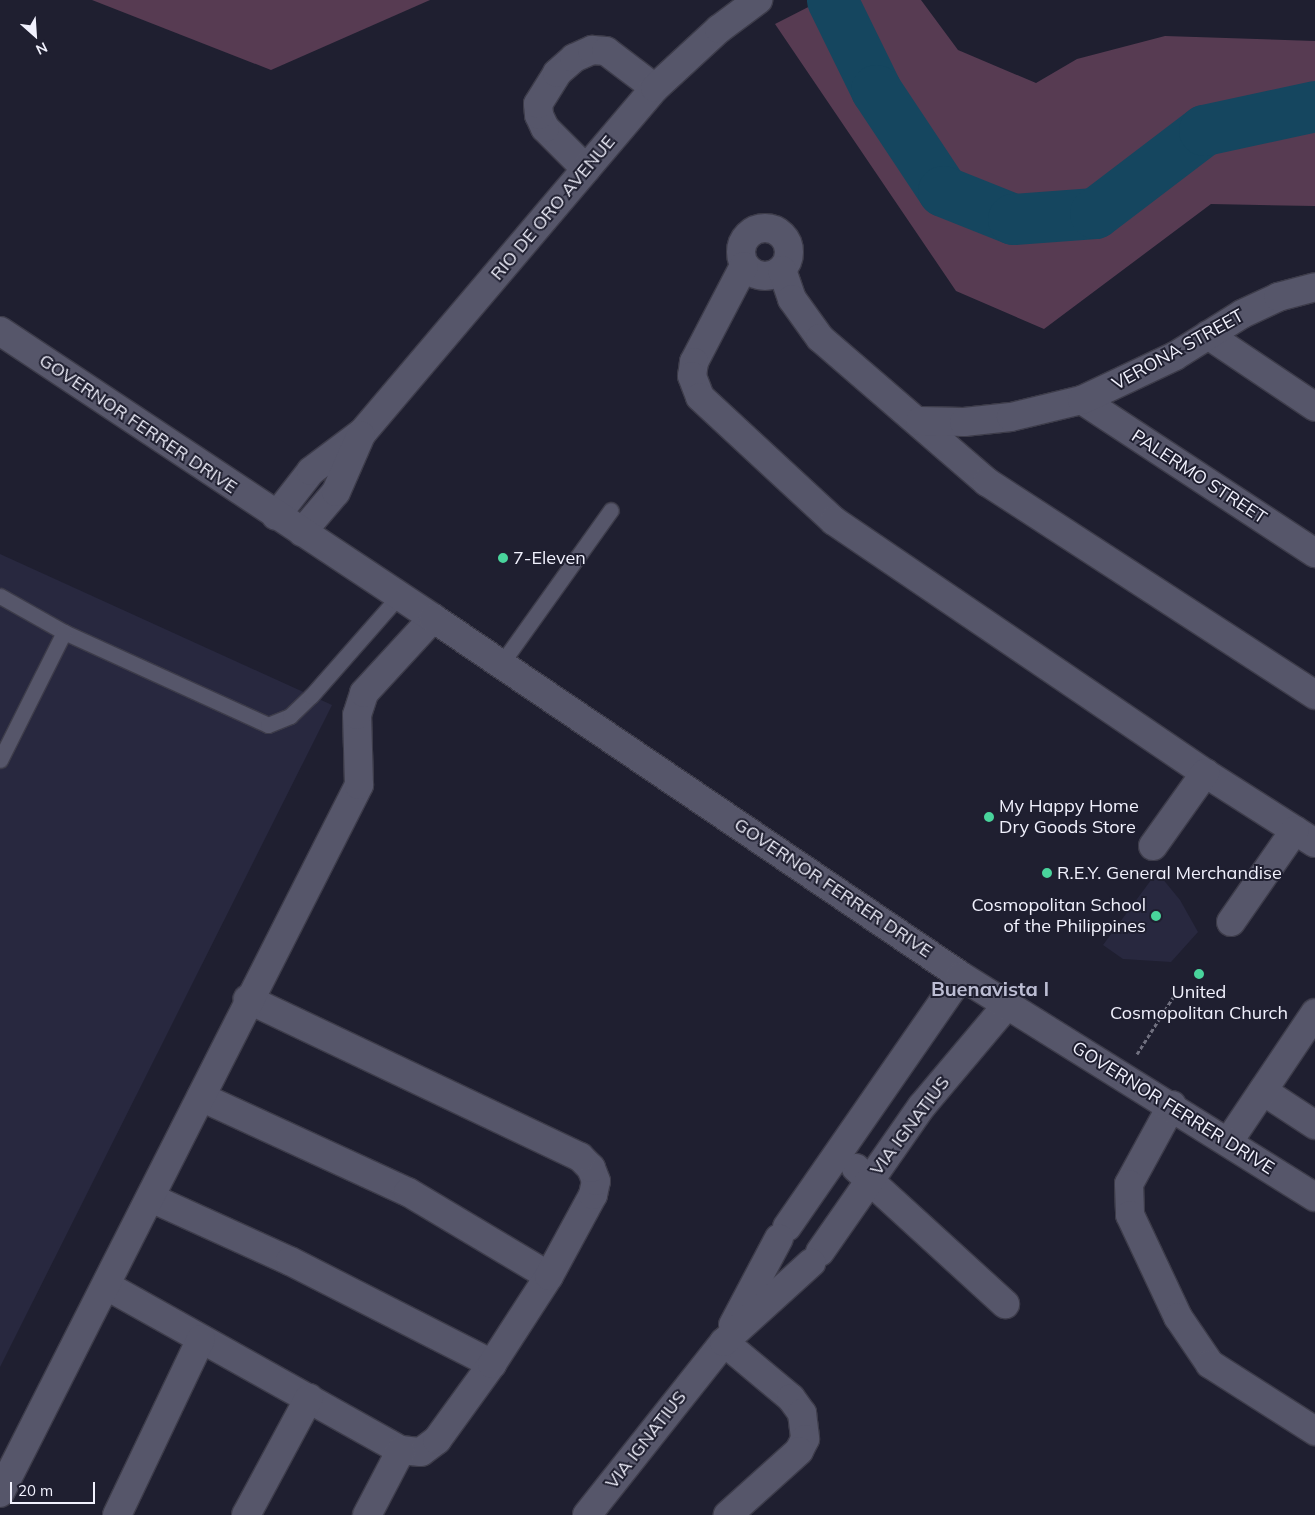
<!DOCTYPE html>
<html>
<head>
<meta charset="utf-8">
<style>
  body { margin:0 }
  #map { position:relative; width:1315px; height:1515px; overflow:hidden; background:#1f1f30; font-family:Mulish,sans-serif }
  div>[style] { position:absolute }
  .built>* { inset:0; background:#28283f }
  .green>* { inset:0; background:#573b52 }
  .river>* { height:51px; margin:-25.5px; padding:0 25.5px; transform-origin:25.5px; border-radius:25.5px; background:#15465f }
  .path>* { height:3px; margin-top:-1.5px; transform-origin:0; background:repeating-linear-gradient(90deg,#70707f 0 4px,transparent 0 6.5px) }
  .roads { filter:drop-shadow(1px 0 #3d3c4a) drop-shadow(-1px 0 #3d3c4a) drop-shadow(0 1px #3d3c4a) drop-shadow(0 -1px #3d3c4a) }
  .service>* { height:15px; margin:-7.5px; padding:0 7.5px; transform-origin:7.5px; border-radius:7.5px; background:#56566a }
  .minor>* { height:28px; margin:-14px; padding:0 14px; transform-origin:14px; border-radius:14px; background:#56566a }
  .minor>.ring { margin:-14px; padding:0; box-sizing:content-box; background:none; border:28px solid #56566a; border-radius:50% }
  .tertiary>* { height:28px; margin:-14px; padding:0 14px; transform-origin:14px; border-radius:14px; background:#56566a }
  .secondary>* { height:28px; margin:-14px; padding:0 14px; transform-origin:14px; border-radius:14px; background:#56566a }
  .dots>* { width:14px; height:14px; translate:-50% -50%; box-sizing:border-box; border:2px solid #1f1f30; border-radius:50% }
  span { translate:-50% -50%; white-space:nowrap; text-align:center; line-height:1.15; -webkit-text-stroke:4px #1f1f30; paint-order:stroke }
  .street-label { font-size:18px; color:#f1f1fd }
  .poi-label { font-size:18px; color:#f1f1fd }
  .left { translate:0 -50%; text-align:left }
  .right { translate:-100% -50%; text-align:right }
  .quarter-label { font-size:20px; color:#bcbdd3; font-weight:700 }
  .north { position:absolute; left:10px; top:10px; width:50px; height:50px; -webkit-text-stroke:4px #1f1f30; paint-order:stroke; rotate:154deg; font-size:14px; font-weight:700; line-height:20px; text-align:center; color:#f1f1fd }
  .north::after { content:''; display:block; margin:auto; width:18px; height:22px; background:#f1f1fd; clip-path:polygon(50% 0,100% 100%,50% 72%,0 100%) }
  .scale { position:absolute; left:10px; top:1482px; width:85px; height:22px; box-sizing:border-box; border:2px solid #f1f1fd; border-top:0; padding-left:6px; font-size:15px; line-height:18px; white-space:nowrap; color:#f1f1fd; -webkit-text-stroke:4px #1f1f30; paint-order:stroke }
</style>
</head>
<body>
<div id="map">
  <div class="built">
    <div style="clip-path:polygon(0 554px,332px 705px,0 1367px)"></div>
    <div style="clip-path:polygon(1157px 872px,1180px 900px,1198px 932px,1171px 962px,1123px 959px,1103px 945px)"></div>
  </div>
  <div class="green">
    <div style="clip-path:polygon(92px 0,430px 0,271px 70px)"></div>
    <div style="clip-path:polygon(822px 0,921px 0,958px 50px,1036px 83px,1077px 59px,1165px 36px,1315px 41px,1315px 206px,1211px 204px,1044px 329px,956px 291px,775px 24px)"></div>
  </div>
  <div class="river">
    <div style="left:832px;top:0;width:100px;rotate:63.9deg"></div>
    <div style="left:876px;top:90px;width:121px;rotate:56.4deg"></div>
    <div style="left:943px;top:191px;width:75px;rotate:21.8deg"></div>
    <div style="left:1013px;top:219px;width:82px;rotate:-4.2deg"></div>
    <div style="left:1095px;top:213px;width:137px;rotate:-37.3deg"></div>
    <div style="left:1204px;top:130px;width:114px;rotate:-12.2deg"></div>
  </div>
  <div class="path">
    <div style="left:1137px;top:1054px;width:69px;rotate:-57.5deg"></div>
  </div>
  <div class="roads">
    <div class="service">
      <div style="left:0;top:596px;width:73px;rotate:29.4deg"></div>
      <div style="left:64px;top:632px;width:224px;rotate:24.5deg"></div>
      <div style="left:268px;top:725px;width:24px;rotate:-22deg"></div>
      <div style="left:290px;top:716px;width:29px;rotate:-44deg"></div>
      <div style="left:311px;top:696px;width:133px;rotate:-48.7deg"></div>
      <div style="left:501px;top:664px;width:189px;rotate:-54.5deg"></div>
      <div style="left:0;top:760px;width:143px;rotate:-63.4deg"></div>
    </div>
    <div class="minor">
      <div style="left:586px;top:169px;width:58px;rotate:-135deg"></div>
      <div style="left:545px;top:128px;width:14px;rotate:-115deg"></div>
      <div style="left:539px;top:115px;width:11px;rotate:-95deg"></div>
      <div style="left:538px;top:104px;width:36px;rotate:-58deg"></div>
      <div style="left:557px;top:73px;width:23px;rotate:-41deg"></div>
      <div style="left:574px;top:58px;width:20px;rotate:-24deg"></div>
      <div style="left:592px;top:50px;width:14px;rotate:4deg"></div>
      <div style="left:606px;top:51px;width:61px;rotate:37.1deg"></div>
      <div class="ring" style="left:741px;top:228px;width:20px;height:20px"></div>
      <div style="left:744px;top:266px;width:108px;rotate:117.5deg"></div>
      <div style="left:694px;top:362px;width:14px;rotate:98deg"></div>
      <div style="left:692px;top:376px;width:22px;rotate:69deg"></div>
      <div style="left:700px;top:397px;width:183px;rotate:42.8deg"></div>
      <div style="left:834px;top:521px;width:448px;rotate:34.2deg"></div>
      <div style="left:1205px;top:773px;width:130px;rotate:32.5deg"></div>
      <div style="left:782px;top:270px;width:31px;rotate:71deg"></div>
      <div style="left:792px;top:299px;width:48px;rotate:54.3deg"></div>
      <div style="left:820px;top:338px;width:221px;rotate:40.8deg"></div>
      <div style="left:987px;top:482px;width:391px;rotate:33deg"></div>
      <div style="left:1208px;top:335px;width:129px;rotate:33.9deg"></div>
      <div style="left:1082px;top:400px;width:279px;rotate:33.3deg"></div>
      <div style="left:920px;top:421px;width:44px;rotate:1.3deg"></div>
      <div style="left:964px;top:422px;width:47px;rotate:-6.1deg"></div>
      <div style="left:1011px;top:417px;width:73px;rotate:-13.5deg"></div>
      <div style="left:1082px;top:400px;width:103px;rotate:-25.3deg"></div>
      <div style="left:1175px;top:356px;width:79px;rotate:-32.1deg"></div>
      <div style="left:1242px;top:314px;width:40px;rotate:-25deg"></div>
      <div style="left:1278px;top:297px;width:38px;rotate:-15deg"></div>
      <div style="left:1153px;top:846px;width:90px;rotate:-54.5deg"></div>
      <div style="left:1231px;top:922px;width:112px;rotate:-55.2deg"></div>
      <div style="left:1263px;top:1091px;width:62px;rotate:33.2deg"></div>
      <div style="left:201px;top:1097px;width:228px;rotate:24.7deg"></div>
      <div style="left:408px;top:1192px;width:164px;rotate:30.8deg"></div>
      <div style="left:1172px;top:1105px;width:90px;rotate:118.6deg"></div>
      <div style="left:1129px;top:1184px;width:31px;rotate:88deg"></div>
      <div style="left:1130px;top:1215px;width:113px;rotate:64.8deg"></div>
      <div style="left:1178px;top:1317px;width:57px;rotate:55.8deg"></div>
      <div style="left:1210px;top:1364px;width:125px;rotate:32.5deg"></div>
      <div style="left:1229px;top:1141px;width:154px;rotate:-56.1deg"></div>
      <div style="left:856px;top:1168px;width:202px;rotate:42.4deg"></div>
      <div style="left:151px;top:1198px;width:153px;rotate:24.4deg"></div>
      <div style="left:290px;top:1261px;width:227px;rotate:27deg"></div>
      <div style="left:787px;top:1227px;width:305px;rotate:-55.3deg"></div>
      <div style="left:820px;top:1252px;width:178px;rotate:-55.1deg"></div>
      <div style="left:922px;top:1106px;width:132px;rotate:-49.9deg"></div>
      <div style="left:107px;top:1286px;width:337px;rotate:29.2deg"></div>
      <div style="left:401px;top:1450px;width:20px;rotate:6deg"></div>
      <div style="left:421px;top:1452px;width:20px;rotate:-37deg"></div>
      <div style="left:437px;top:1440px;width:94px;rotate:-54.1deg"></div>
      <div style="left:492px;top:1364px;width:105px;rotate:-57.1deg"></div>
      <div style="left:549px;top:1276px;width:92px;rotate:-61.5deg"></div>
      <div style="left:593px;top:1195px;width:14px;rotate:-78deg"></div>
      <div style="left:596px;top:1181px;width:14px;rotate:-111deg"></div>
      <div style="left:591px;top:1168px;width:16px;rotate:-135deg"></div>
      <div style="left:580px;top:1157px;width:368px;rotate:-154.6deg"></div>
      <div style="left:733px;top:1325px;width:98px;rotate:-62.1deg"></div>
      <div style="left:724px;top:1342px;width:87px;rotate:39.9deg"></div>
      <div style="left:791px;top:1398px;width:19px;rotate:54deg"></div>
      <div style="left:802px;top:1413px;width:26px;rotate:83deg"></div>
      <div style="left:805px;top:1439px;width:13px;rotate:117deg"></div>
      <div style="left:799px;top:1451px;width:96px;rotate:138deg"></div>
      <div style="left:0;top:1493px;width:794px;rotate:-63.11deg"></div>
      <div style="left:359px;top:785px;width:70px;rotate:-91.6deg"></div>
      <div style="left:357px;top:715px;width:23px;rotate:-72deg"></div>
      <div style="left:364px;top:693px;width:102px;rotate:-47.4deg"></div>
      <div style="left:117px;top:1515px;width:195px;rotate:-64.5deg"></div>
      <div style="left:246px;top:1515px;width:133px;rotate:-61.7deg"></div>
      <div style="left:367px;top:1515px;width:73px;rotate:-62.4deg"></div>
      <div style="left:587px;top:1515px;width:221px;rotate:-51.6deg"></div>
      <div style="left:724px;top:1342px;width:118px;rotate:-42.2deg"></div>
    </div>
    <div class="tertiary">
      <div style="left:276px;top:516px;width:57px;rotate:-52.1deg"></div>
      <div style="left:311px;top:471px;width:65px;rotate:-36.9deg"></div>
      <div style="left:363px;top:432px;width:451px;rotate:-49.7deg"></div>
      <div style="left:655px;top:88px;width:87px;rotate:-42.7deg"></div>
      <div style="left:719px;top:29px;width:49px;rotate:-36.6deg"></div>
      <div style="left:302px;top:532px;width:52px;rotate:-49.6deg"></div>
      <div style="left:336px;top:492px;width:62px;rotate:-66.3deg"></div>
    </div>
    <div class="secondary">
      <div style="left:0;top:331px;width:519px;rotate:33.54deg"></div>
      <div style="left:433px;top:618px;width:638px;rotate:34.14deg"></div>
      <div style="left:961px;top:976px;width:417px;rotate:32deg"></div>
    </div>
  </div>
  <div class="dots">
    <div style="left:503px;top:558px;background:#49d49c"></div>
    <div style="left:989px;top:817px;background:#49d49c"></div>
    <div style="left:1047px;top:873px;background:#49d49c"></div>
    <div style="left:1156px;top:916px;background:#49d49c"></div>
    <div style="left:1199px;top:974px;background:#49d49c"></div>
  </div>
  <div class="street-label">
    <span style="left:553px;top:208px;rotate:-50deg">RIO DE ORO AVENUE</span>
    <span style="left:1178px;top:350px;rotate:-29deg">VERONA STREET</span>
    <span style="left:138px;top:424px;rotate:34deg">GOVERNOR FERRER DRIVE</span>
    <span style="left:1199px;top:477px;rotate:33deg">PALERMO STREET</span>
    <span style="left:833px;top:888px;rotate:34deg">GOVERNOR FERRER DRIVE</span>
    <span style="left:1173px;top:1108px;rotate:32deg">GOVERNOR FERRER DRIVE</span>
    <span style="left:910px;top:1126px;rotate:-53deg">VIA IGNATIUS</span>
    <span style="left:646px;top:1440px;rotate:-52deg">VIA IGNATIUS</span>
  </div>
  <div class="poi-label">
    <span class="left" style="left:513px;top:558px">7-Eleven</span>
    <span class="left" style="left:999px;top:817px">My Happy Home<br>Dry Goods Store</span>
    <span class="left" style="left:1057px;top:873px">R.E.Y. General Merchandise</span>
    <span class="right" style="left:1146px;top:916px">Cosmopolitan School<br>of the Philippines</span>
    <span style="left:1199px;top:1003px">United<br>Cosmopolitan Church</span>
  </div>
  <div class="quarter-label">
    <span style="left:990px;top:988px">Buenavista I</span>
  </div>
  <div class="north">N</div>
  <div class="scale">20 m</div>
</div>
</body>
</html>
